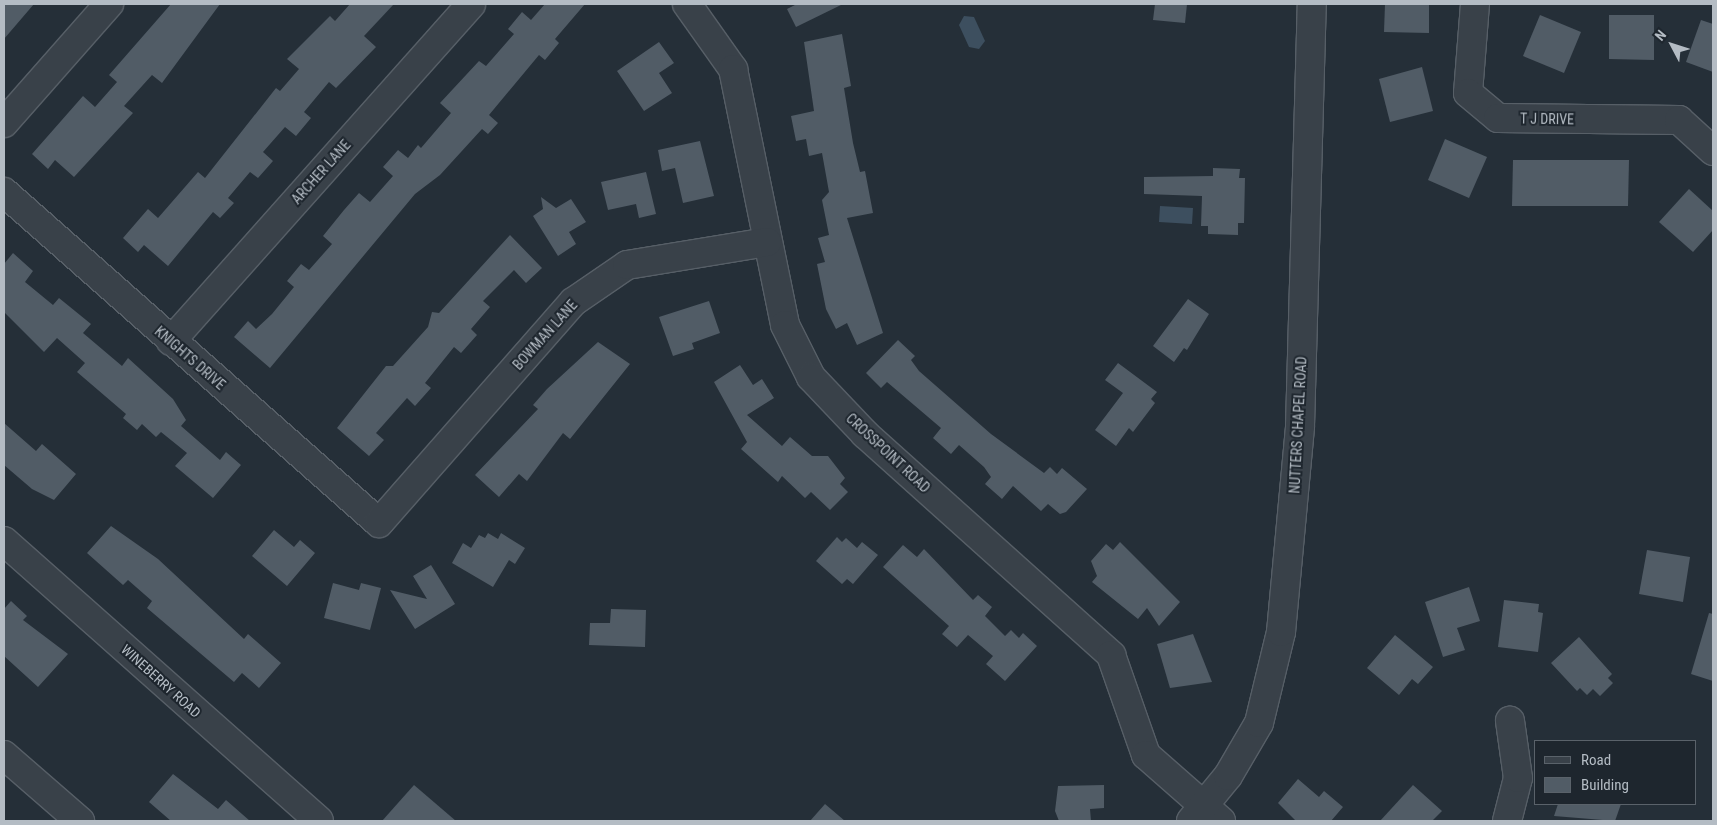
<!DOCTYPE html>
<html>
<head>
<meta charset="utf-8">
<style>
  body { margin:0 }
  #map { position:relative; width:1717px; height:825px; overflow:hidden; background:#252f38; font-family:"Roboto Condensed",sans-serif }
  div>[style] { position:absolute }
  .water>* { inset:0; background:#3d4f5f }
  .building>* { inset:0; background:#515c66 }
  .roads { filter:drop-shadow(1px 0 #575f67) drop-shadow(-1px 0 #575f67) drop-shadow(0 1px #575f67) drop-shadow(0 -1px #575f67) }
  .minor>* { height:28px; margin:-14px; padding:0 14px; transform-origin:14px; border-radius:14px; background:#394149 }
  span { translate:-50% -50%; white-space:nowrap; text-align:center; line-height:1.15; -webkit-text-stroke:4px #1e262e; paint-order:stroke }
  .street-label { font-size:14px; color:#b4bcc4 }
  .frame { position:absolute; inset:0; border:5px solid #b4bcc4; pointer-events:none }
  .legend { position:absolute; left:1534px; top:740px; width:162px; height:65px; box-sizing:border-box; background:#1e262e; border:1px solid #5a626a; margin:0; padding:6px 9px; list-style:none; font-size:15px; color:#b4bcc4 }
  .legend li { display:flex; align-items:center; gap:10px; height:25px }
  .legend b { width:25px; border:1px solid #5a626a }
  .north { position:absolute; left:1647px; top:20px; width:50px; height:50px; -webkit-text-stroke:4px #1e262e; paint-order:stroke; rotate:310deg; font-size:14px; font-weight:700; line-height:20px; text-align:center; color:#b4bcc4 }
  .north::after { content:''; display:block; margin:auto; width:18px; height:22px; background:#b4bcc4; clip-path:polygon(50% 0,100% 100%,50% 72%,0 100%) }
</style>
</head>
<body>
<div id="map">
  <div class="water">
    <div style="clip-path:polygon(964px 16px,974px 17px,985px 41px,979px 49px,969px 47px,959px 25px)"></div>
    <div style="clip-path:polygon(1160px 206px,1193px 208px,1192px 224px,1159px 222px)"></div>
  </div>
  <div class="building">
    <div style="clip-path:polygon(4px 4px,34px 4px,4px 39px)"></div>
    <div style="clip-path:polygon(171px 4px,220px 4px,162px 83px,152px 75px,124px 106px,133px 113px,74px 177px,55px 160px,48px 169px,32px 154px,83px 96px,95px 107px,117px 82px,109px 75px)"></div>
    <div style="clip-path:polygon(350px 4px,394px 4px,364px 36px,376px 47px,336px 88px,329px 82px,304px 112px,311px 118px,296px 136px,285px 127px,263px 152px,273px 161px,258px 178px,250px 172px,228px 198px,234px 203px,220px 218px,213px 212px,168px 266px,144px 245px,138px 252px,123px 238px,148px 209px,158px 218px,198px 172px,205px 178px,276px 88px,280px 91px,299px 69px,287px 59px,330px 16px,335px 21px)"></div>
    <div style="clip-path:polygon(545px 4px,585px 4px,555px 39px,559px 43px,545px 60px,539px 55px,489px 115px,498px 123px,488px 134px,482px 129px,440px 175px,415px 194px,270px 368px,234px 337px,248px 321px,256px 329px,272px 314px,294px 287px,287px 281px,301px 264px,309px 270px,332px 244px,323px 236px,344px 210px,359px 193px,370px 202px,393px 176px,383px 167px,398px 150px,408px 158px,418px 145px,421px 148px,451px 113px,440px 103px,479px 61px,486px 66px,514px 34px,508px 29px,522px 12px,531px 20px)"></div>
    <div style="clip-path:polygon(797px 4px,843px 4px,796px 27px,787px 9px)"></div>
    <div style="clip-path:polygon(1155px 4px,1187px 4px,1185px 23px,1153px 20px)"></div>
    <div style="clip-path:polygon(1385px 4px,1429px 4px,1429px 33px,1384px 32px)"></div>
    <div style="clip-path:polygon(1540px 15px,1581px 32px,1564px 73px,1523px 56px)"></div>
    <div style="clip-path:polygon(1609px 15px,1654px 15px,1654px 60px,1609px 59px)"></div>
    <div style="clip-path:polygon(1701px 20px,1713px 24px,1713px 72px,1686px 62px)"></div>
    <div style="clip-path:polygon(842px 34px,851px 86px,844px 88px,853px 143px,860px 172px,865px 171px,873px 213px,847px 218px,883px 333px,857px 345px,847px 323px,836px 329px,826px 309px,817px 264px,825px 262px,818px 238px,829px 235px,822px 200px,829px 192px,822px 153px,809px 156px,806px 139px,796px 141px,791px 116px,814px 111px,804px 42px)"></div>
    <div style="clip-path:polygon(659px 42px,674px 63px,659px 73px,672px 93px,644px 111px,617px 71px)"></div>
    <div style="clip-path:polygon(1422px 67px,1433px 111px,1390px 122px,1379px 79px)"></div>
    <div style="clip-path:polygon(1445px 139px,1487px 157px,1469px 198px,1428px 180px)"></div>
    <div style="clip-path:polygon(700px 141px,714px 196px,683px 203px,675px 168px,662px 171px,658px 150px)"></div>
    <div style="clip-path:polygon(1513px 160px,1629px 160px,1628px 206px,1512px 206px)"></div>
    <div style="clip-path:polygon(1213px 168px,1240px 169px,1239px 178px,1245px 178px,1244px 223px,1238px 223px,1238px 235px,1208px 234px,1208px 226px,1201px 226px,1202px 196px,1144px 194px,1144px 177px,1213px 176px)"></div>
    <div style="clip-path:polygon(646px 172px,656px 214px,639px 218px,636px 204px,608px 210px,601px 182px)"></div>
    <div style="clip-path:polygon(1689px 189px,1713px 211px,1713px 230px,1693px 252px,1659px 222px)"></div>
    <div style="clip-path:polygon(541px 197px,556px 208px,571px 199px,586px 222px,569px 232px,576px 244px,558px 256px,533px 216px,543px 209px)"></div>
    <div style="clip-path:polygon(510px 235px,542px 268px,526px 283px,514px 270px,483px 301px,490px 307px,471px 329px,477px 335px,461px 353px,454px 347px,425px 383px,431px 388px,415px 406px,407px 398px,376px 433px,384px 440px,369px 456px,337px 428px,386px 366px,393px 366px,428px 327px,432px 312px,439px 313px)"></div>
    <div style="clip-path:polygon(13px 253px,33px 271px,25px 282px,53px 305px,59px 298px,91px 324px,83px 333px,122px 366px,128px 358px,173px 399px,186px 420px,181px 426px,220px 460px,226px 452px,241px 465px,213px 498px,175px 466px,187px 453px,161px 432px,156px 437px,142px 424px,137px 430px,123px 418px,126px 414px,77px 372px,85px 363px,57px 338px,44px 352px,4px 312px,4px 264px)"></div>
    <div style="clip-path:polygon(1188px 299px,1209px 314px,1187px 350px,1184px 348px,1174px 362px,1153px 346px)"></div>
    <div style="clip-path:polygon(709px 301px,720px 333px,692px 343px,694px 349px,673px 356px,659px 317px)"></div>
    <div style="clip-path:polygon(898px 340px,915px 356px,911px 360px,919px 371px,991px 434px,1044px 473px,1050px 467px,1057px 474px,1062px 468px,1087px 489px,1066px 512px,1060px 514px,1048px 504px,1041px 511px,1013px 486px,1002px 499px,985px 484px,991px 477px,984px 467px,959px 445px,951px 454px,933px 438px,941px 428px,887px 382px,881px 388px,866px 373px)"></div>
    <div style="clip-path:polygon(598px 342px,630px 364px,570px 439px,563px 433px,527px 481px,519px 474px,499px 497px,475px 475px,538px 409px,533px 405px,547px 389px)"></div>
    <div style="clip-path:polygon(1118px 363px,1157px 392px,1151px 399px,1155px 403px,1133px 432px,1129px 428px,1116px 446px,1095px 430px,1123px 393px,1105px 380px)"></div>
    <div style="clip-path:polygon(740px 365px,753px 385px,762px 379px,774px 398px,747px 415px,782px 446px,790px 437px,812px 456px,828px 456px,845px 478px,840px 484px,848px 492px,830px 510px,811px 492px,805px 498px,782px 476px,778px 482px,741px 449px,747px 442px,714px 382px)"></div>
    <div style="clip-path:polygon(4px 423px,36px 451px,42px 444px,76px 474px,54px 500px,32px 489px,4px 465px)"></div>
    <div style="clip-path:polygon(111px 526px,158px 559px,244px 639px,248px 634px,281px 663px,259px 688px,242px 673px,234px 682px,147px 608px,152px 601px,128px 580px,123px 585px,87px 553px)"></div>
    <div style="clip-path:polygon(274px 530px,294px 547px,300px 540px,315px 553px,287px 586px,252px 556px)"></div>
    <div style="clip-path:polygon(488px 533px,498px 539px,501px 533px,525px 548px,515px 564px,509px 560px,493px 587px,452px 563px,463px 543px,471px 548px,479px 535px,485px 538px)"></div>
    <div style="clip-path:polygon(837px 537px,842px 542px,846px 538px,857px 548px,862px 542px,878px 555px,853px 584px,847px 579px,842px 584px,816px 561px)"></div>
    <div style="clip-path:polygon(1120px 542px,1180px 602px,1159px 626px,1147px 608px,1138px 619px,1092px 582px,1097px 576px,1091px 561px,1106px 544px,1113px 550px)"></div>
    <div style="clip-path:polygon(903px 545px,917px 557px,924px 549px,973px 600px,978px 595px,992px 607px,985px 616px,1005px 636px,1011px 630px,1019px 638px,1023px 633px,1037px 646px,1005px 681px,986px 664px,993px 656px,968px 635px,957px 647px,942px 634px,949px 626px,883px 567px)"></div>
    <div style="clip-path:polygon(1647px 550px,1690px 557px,1683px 602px,1639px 594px)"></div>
    <div style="clip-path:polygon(431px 565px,455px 604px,415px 629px,390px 590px,427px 599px,413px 576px)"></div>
    <div style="clip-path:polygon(333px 583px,359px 590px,361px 583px,381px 588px,370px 630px,324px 618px)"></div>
    <div style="clip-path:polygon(1469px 587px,1480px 621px,1457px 628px,1465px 650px,1443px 657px,1425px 602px)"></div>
    <div style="clip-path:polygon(1504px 600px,1539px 604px,1538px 612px,1543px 613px,1538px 652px,1498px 647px)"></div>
    <div style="clip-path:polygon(11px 601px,27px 616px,23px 620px,68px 654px,38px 687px,4px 656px,4px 609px)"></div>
    <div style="clip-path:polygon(611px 609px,646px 610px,645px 647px,589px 645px,590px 623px,610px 623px)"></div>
    <div style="clip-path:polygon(1709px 613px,1713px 614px,1713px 681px,1691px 674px)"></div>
    <div style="clip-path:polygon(1193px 634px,1212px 682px,1170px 688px,1157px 644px)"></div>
    <div style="clip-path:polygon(1395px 635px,1433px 667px,1418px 684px,1412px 679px,1399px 695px,1367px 668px)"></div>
    <div style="clip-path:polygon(1579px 637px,1612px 674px,1608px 678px,1613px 683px,1600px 696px,1593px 689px,1587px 695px,1580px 688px,1577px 691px,1551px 663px)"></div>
    <div style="clip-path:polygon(173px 774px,218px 809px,226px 800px,250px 821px,171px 821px,149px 802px)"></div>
    <div style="clip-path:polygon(1298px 779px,1319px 797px,1324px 791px,1343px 807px,1331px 821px,1296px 821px,1278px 803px)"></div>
    <div style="clip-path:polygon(414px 785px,456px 821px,382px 821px)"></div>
    <div style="clip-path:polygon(1104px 785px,1104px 808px,1090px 809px,1091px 821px,1059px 821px,1055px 811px,1058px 786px)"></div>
    <div style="clip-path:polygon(1413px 785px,1442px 811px,1432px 821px,1380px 821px)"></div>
    <div style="clip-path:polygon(825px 804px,845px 821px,810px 821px)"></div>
    <div style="clip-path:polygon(1558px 804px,1621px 804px,1615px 821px,1554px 816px)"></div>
  </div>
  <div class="roads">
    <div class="minor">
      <div style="left:687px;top:4px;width:80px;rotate:54.7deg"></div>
      <div style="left:733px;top:69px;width:261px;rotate:78.5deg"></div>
      <div style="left:785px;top:325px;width:58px;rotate:63.4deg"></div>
      <div style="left:811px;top:377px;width:79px;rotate:46.5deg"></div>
      <div style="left:865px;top:434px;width:331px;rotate:41.9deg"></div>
      <div style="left:1111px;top:655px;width:106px;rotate:70.7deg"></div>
      <div style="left:1146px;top:755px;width:100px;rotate:41.3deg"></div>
      <div style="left:1475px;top:4px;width:89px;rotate:94.5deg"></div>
      <div style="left:1468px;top:93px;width:39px;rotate:40deg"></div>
      <div style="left:1498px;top:118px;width:181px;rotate:0.6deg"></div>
      <div style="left:1679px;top:120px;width:46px;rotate:42.4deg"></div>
      <div style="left:4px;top:123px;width:159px;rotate:-48.6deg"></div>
      <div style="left:4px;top:192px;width:500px;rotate:41.43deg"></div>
      <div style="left:379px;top:523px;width:294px;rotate:-48.7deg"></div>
      <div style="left:573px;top:302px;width:65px;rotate:-34.4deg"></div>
      <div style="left:627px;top:265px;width:142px;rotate:-9.3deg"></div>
      <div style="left:171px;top:341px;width:451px;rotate:-48.3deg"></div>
      <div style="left:4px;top:541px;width:421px;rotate:41.6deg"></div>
      <div style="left:4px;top:755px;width:101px;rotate:41deg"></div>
      <div style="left:1191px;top:821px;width:58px;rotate:-50.6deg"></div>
      <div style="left:1228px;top:776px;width:61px;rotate:-59.7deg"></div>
      <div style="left:1259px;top:723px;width:94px;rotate:-76.4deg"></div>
      <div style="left:1281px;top:632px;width:207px;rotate:-84.7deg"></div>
      <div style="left:1300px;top:426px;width:422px;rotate:-88.4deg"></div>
      <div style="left:1507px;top:821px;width:44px;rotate:-75.7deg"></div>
      <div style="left:1518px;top:778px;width:58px;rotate:-98deg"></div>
    </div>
  </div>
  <div class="street-label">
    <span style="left:1547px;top:119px;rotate:1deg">T J DRIVE</span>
    <span style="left:321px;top:172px;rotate:-48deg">ARCHER LANE</span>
    <span style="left:545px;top:335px;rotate:-48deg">BOWMAN LANE</span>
    <span style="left:190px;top:358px;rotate:41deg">KNIGHTS DRIVE</span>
    <span style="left:1298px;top:425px;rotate:-87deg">NUTTERS CHAPEL ROAD</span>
    <span style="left:888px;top:453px;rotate:43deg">CROSSPOINT ROAD</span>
    <span style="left:161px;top:681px;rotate:42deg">WINEBERRY ROAD</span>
  </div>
  <div class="frame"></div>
  <ul class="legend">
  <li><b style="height:6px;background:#394149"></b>Road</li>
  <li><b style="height:14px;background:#515c66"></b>Building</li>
  </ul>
  <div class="north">N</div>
</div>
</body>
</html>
